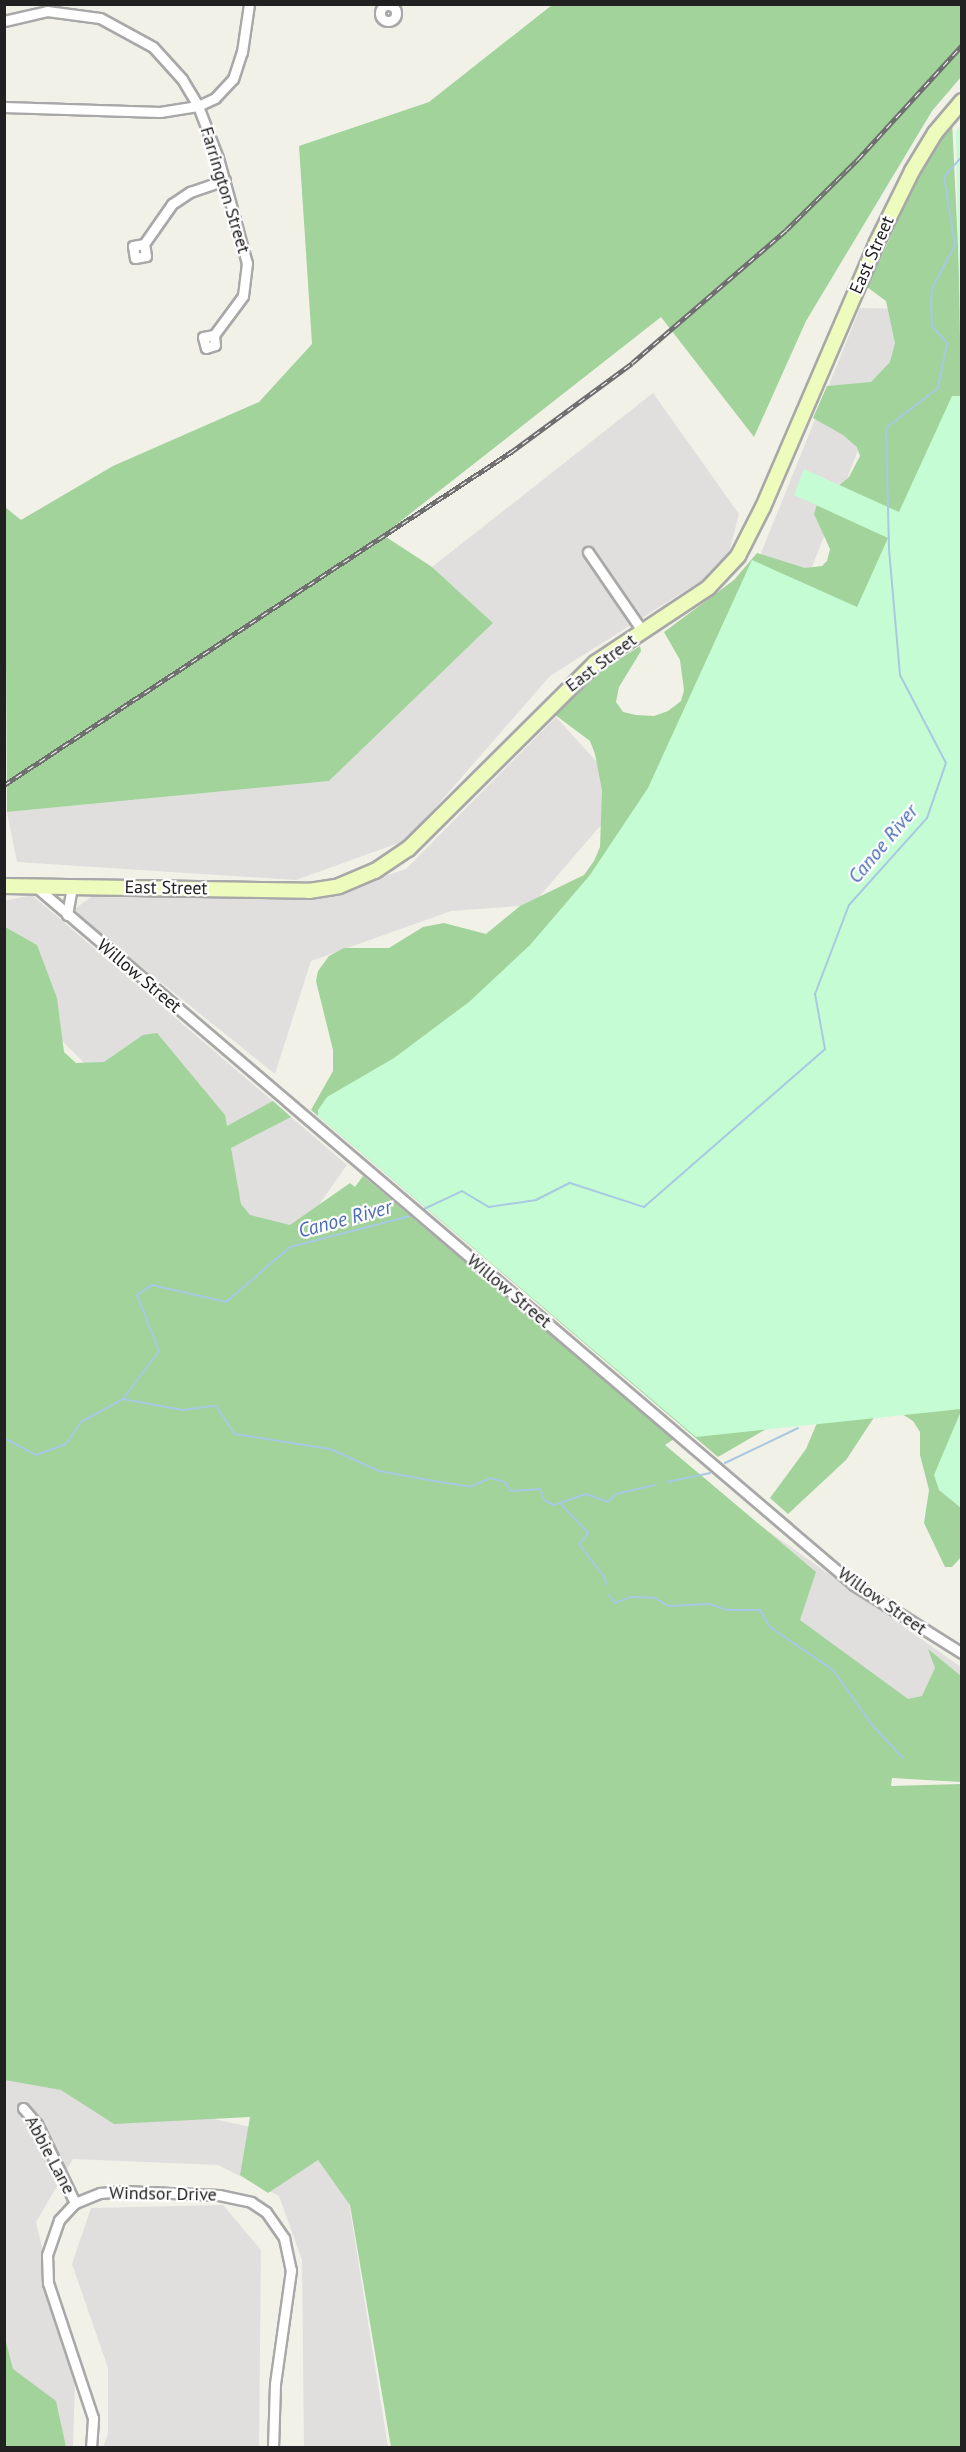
<!DOCTYPE html>
<html>
<head>
<meta charset="utf-8">
<style>
  body { margin:0 }
  #map { position:relative; width:966px; height:2452px; overflow:hidden; background:#f2f1e8; font-family:"PT Sans",sans-serif }
  div>[style] { position:absolute }
  .residential>* { inset:0; background:#e0dfde }
  .forest>* { inset:0; background:#a1d39b }
  .park>* { inset:0; background:#c5fcd4 }
  .stream>* { height:2px; margin:-1px; padding:0 1px; transform-origin:1px; border-radius:1px; background:#a7c9e1 }
  .roads { filter:drop-shadow(2px 0 #a8a8a8) drop-shadow(-2px 0 #a8a8a8) drop-shadow(0 2px #a8a8a8) drop-shadow(0 -2px #a8a8a8) }
  .street>* { height:9px; margin:-4.5px; padding:0 4.5px; transform-origin:4.5px; border-radius:4.5px; background:#fff }
  .street>.ring { margin:-4.5px; padding:0; box-sizing:content-box; background:none; border:9px solid #fff; border-radius:50% }
  .secondary>* { height:14px; margin:-7px; padding:0 7px; transform-origin:7px; border-radius:7px; background:#edfcbc }
  .rail>* { height:4.5px; margin-top:-2.25px; transform-origin:0; background:repeating-linear-gradient(90deg,#fff 0 7px,#6f6f6f 0 14px); box-sizing:border-box; border-block:2px solid #6f6f6f }
  span { translate:-50% -50%; white-space:nowrap; text-align:center; line-height:1.15; -webkit-text-stroke:4.5px #fff; paint-order:stroke }
  .street-label { font-size:18px; color:#212121 }
  .water-label { font-size:20px; color:#496bb6; font-style:italic }
  .frame { position:absolute; inset:0; border:6px solid #212121; pointer-events:none }
</style>
</head>
<body>
<div id="map">
  <div class="residential">
    <div style="clip-path:polygon(860px 308px,914px 309px,808px 577px,759px 558px)"></div>
    <div style="clip-path:polygon(653px 393px,739px 514px,726px 565px,550px 676px,407px 840px,296px 880px,17px 862px,7px 812px,329px 781px,493px 623px,432px 567px)"></div>
    <div style="clip-path:polygon(556px 717px,627px 795px,532px 905px,451px 911px,311px 961px,275px 1074px,72px 911px,95px 894px,320px 898px,406px 869px)"></div>
    <div style="clip-path:polygon(32px 895px,347px 1165px,282px 1257px,8px 988px,5px 989px,4px 901px)"></div>
    <div style="clip-path:polygon(676px 1466px,961px 1667px,961px 1762px,650px 1511px)"></div>
    <div style="clip-path:polygon(5px 2072px,340px 2147px,388px 2447px,304px 2447px,302px 2260px,279px 2196px,218px 2165px,73px 2159px,36px 2222px,75px 2382px,73px 2447px,5px 2448px)"></div>
    <div style="clip-path:polygon(223px 2205px,261px 2250px,259px 2447px,103px 2447px,108px 2434px,108px 2368px,72px 2264px,91px 2208px)"></div>
  </div>
  <div class="forest">
    <div style="clip-path:polygon(552px 5px,961px 5px,961px 77px,932px 111px,806px 321px,754px 437px,661px 317px,383px 535px,432px 567px,493px 623px,329px 781px,7px 812px,5px 507px,21px 520px,113px 466px,259px 402px,312px 344px,299px 146px,429px 102px)"></div>
    <div style="clip-path:polygon(952px 120px,962px 331px,961px 1557px,952px 1567px,945px 1567px,924px 1523px,929px 1490px,920px 1455px,920px 1432px,913px 1421px,902px 1414px,875px 1416px,846px 1460px,788px 1514px,770px 1498px,806px 1449px,817px 1423px,792px 1414px,718px 1457px,311px 1110px,333px 1071px,333px 1050px,316px 981px,318px 971px,329px 956px,344px 948px,389px 948px,423px 927px,444px 923px,486px 934px,520px 906px,584px 875px,594px 861px,600px 847px,602px 790px,595px 754px,590px 741px,554px 714px,598px 673px,640px 646px,641px 651px,619px 687px,616px 702px,623px 712px,636px 715px,654px 716px,668px 711px,681px 701px,684px 690px,680px 660px,664px 632px,734px 580px,757px 553px,805px 568px,822px 566px,827px 561px,830px 549px,814px 514px,817px 504px,849px 477px,860px 456px,857px 447px,843px 435px,813px 418px,827px 386px,871px 382px,890px 362px,895px 343px,886px 301px,867px 287px,925px 163px)"></div>
    <div style="clip-path:polygon(5px 927px,37px 945px,57px 998px,64px 1052px,76px 1063px,104px 1062px,143px 1035px,157px 1033px,225px 1115px,227px 1126px,273px 1101px,291px 1117px,231px 1148px,241px 1204px,250px 1215px,290px 1225px,350px 1183px,355px 1187px,363px 1176px,674px 1439px,665px 1445px,816px 1572px,800px 1620px,908px 1699px,922px 1696px,935px 1668px,928px 1649px,961px 1676px,961px 1782px,892px 1778px,891px 1786px,961px 1784px,961px 2447px,391px 2447px,350px 2205px,318px 2160px,268px 2193px,240px 2175px,250px 2117px,114px 2124px,61px 2090px,5px 2080px)"></div>
    <div style="clip-path:polygon(5px 2338px,13px 2369px,56px 2401px,66px 2447px,5px 2447px)"></div>
  </div>
  <div class="park">
    <div style="clip-path:polygon(961px 124px,961px 391px,956px 132px)"></div>
    <div style="clip-path:polygon(952px 396px,962px 396px,961px 1409px,696px 1437px,318px 1116px,318px 1110px,327px 1097px,394px 1058px,469px 1002px,530px 945px,590px 875px,648px 788px,752px 560px,857px 607px,888px 538px,794px 495px,804px 469px,899px 512px)"></div>
    <div style="clip-path:polygon(961px 1411px,962px 1508px,961px 1508px,939px 1490px,934px 1475px)"></div>
  </div>
  <div class="stream">
    <div style="left:424px;top:1209px;width:42px;rotate:-25.3deg"></div>
    <div style="left:462px;top:1191px;width:31px;rotate:31deg"></div>
    <div style="left:489px;top:1207px;width:48px;rotate:-8.5deg"></div>
    <div style="left:536px;top:1200px;width:38px;rotate:-27deg"></div>
    <div style="left:570px;top:1183px;width:78px;rotate:18deg"></div>
    <div style="left:644px;top:1207px;width:240px;rotate:-41.1deg"></div>
    <div style="left:825px;top:1049px;width:56px;rotate:-100.3deg"></div>
    <div style="left:815px;top:994px;width:95px;rotate:-69.1deg"></div>
    <div style="left:849px;top:905px;width:117px;rotate:-48.1deg"></div>
    <div style="left:927px;top:818px;width:58px;rotate:-70.9deg"></div>
    <div style="left:946px;top:763px;width:99px;rotate:-117.6deg"></div>
    <div style="left:900px;top:675px;width:127px;rotate:-95deg"></div>
    <div style="left:889px;top:548px;width:120px;rotate:-91.4deg"></div>
    <div style="left:886px;top:428px;width:66px;rotate:-37.6deg"></div>
    <div style="left:938px;top:388px;width:46px;rotate:-78.7deg"></div>
    <div style="left:947px;top:343px;width:23px;rotate:-131deg"></div>
    <div style="left:932px;top:326px;width:23px;rotate:-92deg"></div>
    <div style="left:931px;top:303px;width:14px;rotate:-86deg"></div>
    <div style="left:932px;top:289px;width:50px;rotate:-62.4deg"></div>
    <div style="left:955px;top:245px;width:69px;rotate:-99.2deg"></div>
    <div style="left:944px;top:177px;width:28px;rotate:-49deg"></div>
    <div style="left:123px;top:1399px;width:60px;rotate:10.6deg"></div>
    <div style="left:182px;top:1410px;width:34px;rotate:-7deg"></div>
    <div style="left:216px;top:1406px;width:34px;rotate:56deg"></div>
    <div style="left:235px;top:1434px;width:96px;rotate:9deg"></div>
    <div style="left:330px;top:1449px;width:54px;rotate:24.2deg"></div>
    <div style="left:379px;top:1471px;width:56px;rotate:10.3deg"></div>
    <div style="left:434px;top:1481px;width:36px;rotate:9deg"></div>
    <div style="left:470px;top:1487px;width:22px;rotate:-24deg"></div>
    <div style="left:490px;top:1478px;width:16px;rotate:15deg"></div>
    <div style="left:505px;top:1482px;width:10px;rotate:61deg"></div>
    <div style="left:510px;top:1491px;width:30px;rotate:-4deg"></div>
    <div style="left:540px;top:1489px;width:12px;rotate:70deg"></div>
    <div style="left:544px;top:1500px;width:11px;rotate:27deg"></div>
    <div style="left:554px;top:1505px;width:34px;rotate:-19deg"></div>
    <div style="left:586px;top:1494px;width:23px;rotate:20deg"></div>
    <div style="left:608px;top:1502px;width:11px;rotate:-45deg"></div>
    <div style="left:616px;top:1494px;width:40px;rotate:-13deg"></div>
    <div style="left:4px;top:1438px;width:36px;rotate:28deg"></div>
    <div style="left:36px;top:1455px;width:32px;rotate:-20deg"></div>
    <div style="left:66px;top:1444px;width:27px;rotate:-56deg"></div>
    <div style="left:81px;top:1422px;width:48px;rotate:-28.7deg"></div>
    <div style="left:123px;top:1399px;width:60px;rotate:-53.1deg"></div>
    <div style="left:159px;top:1351px;width:60px;rotate:-111.4deg"></div>
    <div style="left:137px;top:1295px;width:18px;rotate:-34deg"></div>
    <div style="left:152px;top:1285px;width:76px;rotate:12.9deg"></div>
    <div style="left:226px;top:1302px;width:84px;rotate:-40.7deg"></div>
    <div style="left:290px;top:1247px;width:128px;rotate:-14.5deg"></div>
    <div style="left:725px;top:1463px;width:81px;rotate:-25.6deg"></div>
    <div style="left:667px;top:1482px;width:44px;rotate:-11.8deg"></div>
    <div style="left:560px;top:1503px;width:41px;rotate:47deg"></div>
    <div style="left:588px;top:1533px;width:14px;rotate:129deg"></div>
    <div style="left:579px;top:1544px;width:43px;rotate:52.6deg"></div>
    <div style="left:605px;top:1578px;width:7px;rotate:82deg"></div>
    <div style="left:609px;top:1595px;width:10px;rotate:53deg"></div>
    <div style="left:615px;top:1603px;width:17px;rotate:-21deg"></div>
    <div style="left:631px;top:1597px;width:24px;rotate:2deg"></div>
    <div style="left:655px;top:1598px;width:15px;rotate:32deg"></div>
    <div style="left:668px;top:1606px;width:41px;rotate:-2.8deg"></div>
    <div style="left:709px;top:1604px;width:19px;rotate:18deg"></div>
    <div style="left:727px;top:1610px;width:33px"></div>
    <div style="left:760px;top:1610px;width:20px;rotate:60deg"></div>
    <div style="left:770px;top:1627px;width:76px;rotate:34.3deg"></div>
    <div style="left:833px;top:1670px;width:69px;rotate:54.5deg"></div>
    <div style="left:873px;top:1726px;width:44px;rotate:46.8deg"></div>
  </div>
  <div class="roads">
    <div class="street">
      <div class="ring" style="left:380px;top:5px;width:7px;height:7px"></div>
      <div style="left:4px;top:21px;width:44px;rotate:-13.1deg"></div>
      <div style="left:47px;top:11px;width:53px;rotate:7.5deg"></div>
      <div style="left:100px;top:18px;width:60px;rotate:28.7deg"></div>
      <div style="left:153px;top:47px;width:43px;rotate:47.8deg"></div>
      <div style="left:182px;top:79px;width:31px;rotate:59deg"></div>
      <div style="left:198px;top:106px;width:56px;rotate:69deg"></div>
      <div style="left:218px;top:158px;width:109px;rotate:74.6deg"></div>
      <div style="left:247px;top:263px;width:33px;rotate:97deg"></div>
      <div style="left:243px;top:296px;width:49px;rotate:126.6deg"></div>
      <div style="left:214px;top:335px;width:11px;rotate:170deg"></div>
      <div style="left:203px;top:337px;width:11px;rotate:75deg"></div>
      <div style="left:206px;top:348px;width:9px;rotate:-18deg"></div>
      <div style="left:215px;top:345px;width:10px;rotate:-96deg"></div>
      <div style="left:4px;top:107px;width:156px;rotate:1.8deg"></div>
      <div style="left:160px;top:112px;width:38px;rotate:-9deg"></div>
      <div style="left:198px;top:106px;width:19px;rotate:-25deg"></div>
      <div style="left:215px;top:98px;width:26px;rotate:-47deg"></div>
      <div style="left:233px;top:79px;width:28px;rotate:-72deg"></div>
      <div style="left:242px;top:52px;width:49px;rotate:-81.7deg"></div>
      <div style="left:144px;top:244px;width:11px;rotate:170deg"></div>
      <div style="left:133px;top:246px;width:12px;rotate:81deg"></div>
      <div style="left:135px;top:258px;width:11px;rotate:-10deg"></div>
      <div style="left:146px;top:256px;width:12px;rotate:-99deg"></div>
      <div style="left:144px;top:244px;width:49px;rotate:-55deg"></div>
      <div style="left:172px;top:204px;width:22px;rotate:-34deg"></div>
      <div style="left:190px;top:192px;width:37px;rotate:-19deg"></div>
      <div style="left:588px;top:552px;width:97px;rotate:55.5deg"></div>
      <div style="left:35px;top:886px;width:1077px;rotate:40.48deg"></div>
      <div style="left:854px;top:1585px;width:128px;rotate:32.2deg"></div>
      <div style="left:67px;top:915px;width:29px;rotate:-80deg"></div>
      <div style="left:23px;top:2108px;width:21px;rotate:49deg"></div>
      <div style="left:37px;top:2124px;width:88px;rotate:64.3deg"></div>
      <div style="left:91px;top:2448px;width:30px;rotate:-86deg"></div>
      <div style="left:93px;top:2418px;width:142px;rotate:-108.4deg"></div>
      <div style="left:48px;top:2283px;width:28px;rotate:-92deg"></div>
      <div style="left:47px;top:2255px;width:37px;rotate:-71deg"></div>
      <div style="left:59px;top:2220px;width:23px;rotate:-47deg"></div>
      <div style="left:75px;top:2203px;width:27px;rotate:-22deg"></div>
      <div style="left:100px;top:2193px;width:23px;rotate:-5deg"></div>
      <div style="left:123px;top:2191px;width:96px;rotate:2.4deg"></div>
      <div style="left:219px;top:2195px;width:33px;rotate:12deg"></div>
      <div style="left:251px;top:2202px;width:18px;rotate:34deg"></div>
      <div style="left:266px;top:2212px;width:32px;rotate:55deg"></div>
      <div style="left:284px;top:2238px;width:33px;rotate:78deg"></div>
      <div style="left:291px;top:2270px;width:115px;rotate:98deg"></div>
      <div style="left:275px;top:2384px;width:64px;rotate:91.8deg"></div>
    </div>
    <div class="secondary">
      <div style="left:4px;top:886px;width:305px;rotate:0.9deg"></div>
      <div style="left:309px;top:891px;width:30px;rotate:-9deg"></div>
      <div style="left:339px;top:886px;width:39px;rotate:-23deg"></div>
      <div style="left:375px;top:871px;width:40px;rotate:-34deg"></div>
      <div style="left:408px;top:849px;width:264px;rotate:-44.8deg"></div>
      <div style="left:595px;top:663px;width:136px;rotate:-33.6deg"></div>
      <div style="left:708px;top:588px;width:44px;rotate:-46.8deg"></div>
      <div style="left:738px;top:556px;width:55px;rotate:-63deg"></div>
      <div style="left:763px;top:507px;width:286px;rotate:-66.7deg"></div>
      <div style="left:876px;top:244px;width:81px;rotate:-63.7deg"></div>
      <div style="left:912px;top:171px;width:44px;rotate:-58.8deg"></div>
      <div style="left:935px;top:133px;width:42px;rotate:-49.8deg"></div>
    </div>
  </div>
  <div class="rail">
    <div style="left:4px;top:785px;width:607px;rotate:-33.3deg"></div>
    <div style="left:511px;top:452px;width:150px;rotate:-36.3deg"></div>
    <div style="left:632px;top:363px;width:203px;rotate:-40.8deg"></div>
    <div style="left:786px;top:230px;width:101px;rotate:-44.6deg"></div>
    <div style="left:858px;top:159px;width:154px;rotate:-47.6deg"></div>
  </div>
  <div class="street-label">
    <span style="left:225px;top:190px;rotate:73deg">Farrington Street</span>
    <span style="left:872px;top:255px;rotate:-66deg">East Street</span>
    <span style="left:601px;top:663px;rotate:-37deg">East Street</span>
    <span style="left:166px;top:888px;rotate:1deg">East Street</span>
    <span style="left:139px;top:976px;rotate:40deg">Willow Street</span>
    <span style="left:509px;top:1291px;rotate:40deg">Willow Street</span>
    <span style="left:882px;top:1601px;rotate:35deg">Willow Street</span>
    <span style="left:50px;top:2155px;rotate:62deg">Abbie Lane</span>
    <span style="left:163px;top:2194px;rotate:1deg">Windsor Drive</span>
  </div>
  <div class="water-label">
    <span style="left:883px;top:844px;rotate:-50deg">Canoe River</span>
    <span style="left:345px;top:1219px;rotate:-15deg">Canoe River</span>
  </div>
  <div class="frame"></div>
</div>
</body>
</html>
